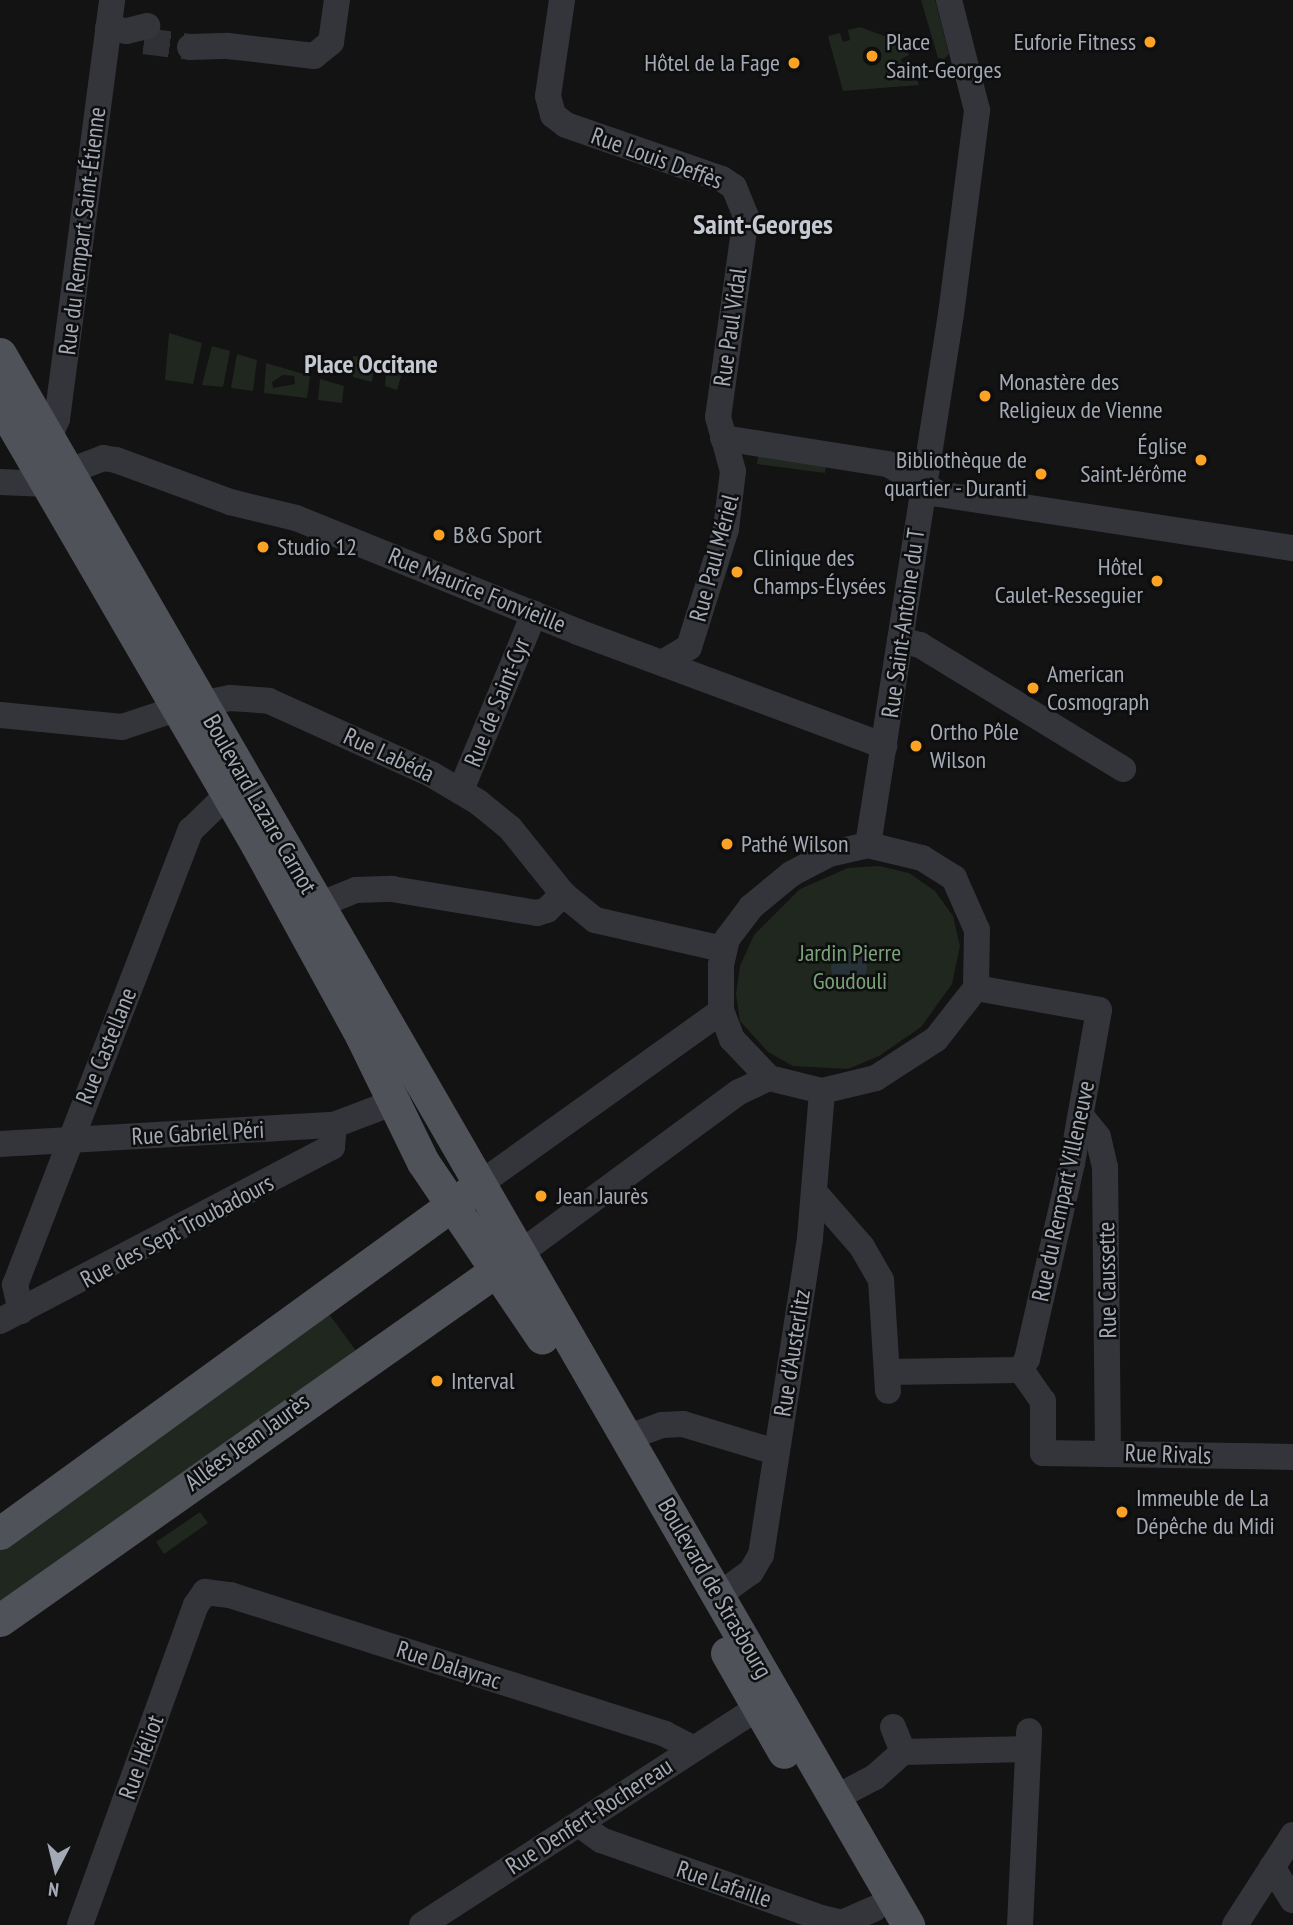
<!DOCTYPE html>
<html>
<head>
<meta charset="utf-8">
<style>
  body { margin:0 }
  #map { position:relative; width:1293px; height:1925px; overflow:hidden; background:#131314; font-family:"PT Sans Narrow",sans-serif }
  div>[style] { position:absolute }
  .green>* { inset:0; background:#1f271f }
  .water>* { inset:0; background:#283339 }
  .round { border-radius:50% }
  .minor-tunnel>* { height:26px; margin-top:-13px; transform-origin:0; background:repeating-linear-gradient(90deg,#303134 0 26px,transparent 0 39px) }
  .minor>* { height:26px; margin:-13px; padding:0 13px; transform-origin:13px; border-radius:13px; background:#33353a }
  .major>* { height:33px; margin:-16.5px; padding:0 16.5px; transform-origin:16.5px; border-radius:16.5px; background:#4f5259 }
  .dots>* { width:19px; height:19px; translate:-50% -50%; box-sizing:border-box; border:4px solid #0e0e0f; border-radius:50% }
  span { translate:-50% -50%; white-space:nowrap; text-align:center; line-height:1.15; -webkit-text-stroke:5px #0e0e0f; paint-order:stroke }
  .poi-label { font-size:24px; color:#a3aab6 }
  .left { translate:0 -50%; text-align:left }
  .right { translate:-100% -50%; text-align:right }
  .street-label { font-size:24px; color:#a3aab6 }
  .park-label { font-size:24px; color:#7aa279 }
  .neighbourhood-label { font-size:26px; color:#c5c9d2; font-weight:700 }
  .quarter-label { font-size:28px; color:#c5c9d2; font-weight:700 }
  .north { position:absolute; left:21px; top:1834px; width:70px; height:70px; -webkit-text-stroke:5px #0e0e0f; paint-order:stroke; rotate:187deg; font-size:19px; font-weight:700; line-height:28px; text-align:center; color:#a3aab6 }
  .north::after { content:''; display:block; margin:auto; width:24px; height:32px; background:#a3aab6; clip-path:polygon(50% 0,100% 100%,50% 72%,0 100%) }
</style>
</head>
<body>
<div id="map">
  <div class="green">
    <div style="clip-path:polygon(921px 0,935px 0,949px 54px,944px 59px,938px 58px)"></div>
    <div style="clip-path:polygon(860px 27px,887px 37px,903px 34px,909px 55px,901px 59px,902px 63px,911px 61px,919px 85px,843px 91px,828px 36px,840px 33px,843px 42px,850px 40px,848px 30px)"></div>
    <div style="clip-path:polygon(169px 333px,202px 343px,193px 384px,165px 380px)"></div>
    <div style="clip-path:polygon(212px 346px,230px 351px,223px 387px,202px 385px)"></div>
    <div style="clip-path:polygon(237px 354px,257px 360px,253px 391px,231px 388px)"></div>
    <div style="clip-path:polygon(353px 356px,375px 359px,372px 382px,353px 377px)"></div>
    <div style="clip-path:polygon(387px 360px,405px 363px,397px 390px,385px 386px)"></div>
    <div style="clip-path:polygon(evenodd,266px 363px,310px 376px,307px 398px,264px 393px,266px 363px,283px 375px,294px 376px,295px 384px,273px 388px,272px 382px,283px 375px)"></div>
    <div style="clip-path:polygon(320px 379px,344px 386px,342px 403px,318px 400px)"></div>
    <div style="clip-path:polygon(759px 450px,827px 459px,825px 473px,757px 464px)"></div>
    <div style="clip-path:polygon(879px 866px,909px 873px,935px 891px,953px 916px,960px 946px,952px 984px,921px 1027px,879px 1056px,848px 1069px,793px 1066px,768px 1052px,740px 1021px,736px 994px,740px 966px,754px 935px,800px 889px,848px 868px)"></div>
    <div style="clip-path:polygon(326px 1310px,357px 1352px,0 1608px,0 1544px)"></div>
    <div style="clip-path:polygon(200px 1512px,208px 1523px,164px 1554px,156px 1542px)"></div>
  </div>
  <div class="water">
    <div class="round" style="left:831px;top:949px;width:36px;height:36px"></div>
  </div>
  <div class="minor-tunnel">
    <div style="left:144px;top:41px;width:46px;rotate:7.4deg"></div>
  </div>
  <div class="minor">
    <div style="left:562px;top:0;width:97px;rotate:98.3deg"></div>
    <div style="left:548px;top:96px;width:20px;rotate:75deg"></div>
    <div style="left:553px;top:115px;width:16px;rotate:38deg"></div>
    <div style="left:566px;top:125px;width:165px;rotate:19.1deg"></div>
    <div style="left:722px;top:179px;width:14px;rotate:34deg"></div>
    <div style="left:734px;top:187px;width:31px;rotate:68deg"></div>
    <div style="left:746px;top:216px;width:203px;rotate:97.9deg"></div>
    <div style="left:718px;top:417px;width:56px;rotate:74.5deg"></div>
    <div style="left:733px;top:471px;width:58px;rotate:96.9deg"></div>
    <div style="left:726px;top:529px;width:124px;rotate:107.4deg"></div>
    <div style="left:689px;top:647px;width:31px;rotate:149deg"></div>
    <div style="left:108px;top:28px;width:19px;rotate:9deg"></div>
    <div style="left:127px;top:31px;width:21px;rotate:-14deg"></div>
    <div style="left:190px;top:47px;width:38px;rotate:-2deg"></div>
    <div style="left:228px;top:46px;width:87px;rotate:6.6deg"></div>
    <div style="left:314px;top:56px;width:22px;rotate:-39deg"></div>
    <div style="left:331px;top:42px;width:42px;rotate:-81.9deg"></div>
    <div style="left:723px;top:438px;width:167px;rotate:9deg"></div>
    <div style="left:888px;top:464px;width:59px;rotate:30.5deg"></div>
    <div style="left:939px;top:494px;width:358px;rotate:8.7deg"></div>
    <div style="left:33px;top:441px;width:24px;rotate:-33deg"></div>
    <div style="left:53px;top:428px;width:10px;rotate:-66deg"></div>
    <div style="left:57px;top:419px;width:423px;rotate:-82.5deg"></div>
    <div style="left:67px;top:472px;width:39px;rotate:-21deg"></div>
    <div style="left:103px;top:458px;width:13px;rotate:9deg"></div>
    <div style="left:116px;top:460px;width:121px;rotate:20.2deg"></div>
    <div style="left:230px;top:502px;width:68px;rotate:13.6deg"></div>
    <div style="left:296px;top:518px;width:304px;rotate:22deg"></div>
    <div style="left:578px;top:632px;width:327px;rotate:20.4deg"></div>
    <div style="left:0;top:482px;width:48px;rotate:2.4deg"></div>
    <div style="left:900px;top:640px;width:21px;rotate:14deg"></div>
    <div style="left:920px;top:645px;width:238px;rotate:31.4deg"></div>
    <div style="left:0;top:715px;width:123px;rotate:5.6deg"></div>
    <div style="left:122px;top:727px;width:57px;rotate:-18.4deg"></div>
    <div style="left:176px;top:709px;width:55px;rotate:-11.5deg"></div>
    <div style="left:230px;top:698px;width:39px;rotate:4deg"></div>
    <div style="left:269px;top:701px;width:178px;rotate:24.3deg"></div>
    <div style="left:431px;top:774px;width:55px;rotate:30.8deg"></div>
    <div style="left:478px;top:802px;width:41px;rotate:39.1deg"></div>
    <div style="left:510px;top:828px;width:85px;rotate:51.2deg"></div>
    <div style="left:563px;top:894px;width:41px;rotate:39.1deg"></div>
    <div style="left:595px;top:920px;width:131px;rotate:12.8deg"></div>
    <div style="left:461px;top:790px;width:191px;rotate:-67.5deg"></div>
    <div style="left:868px;top:845px;width:537px;rotate:-81.12deg"></div>
    <div style="left:951px;top:314px;width:206px;rotate:-82.7deg"></div>
    <div style="left:977px;top:110px;width:114px;rotate:-104.3deg"></div>
    <div style="left:868px;top:845px;width:56px;rotate:13.5deg"></div>
    <div style="left:922px;top:858px;width:38px;rotate:32deg"></div>
    <div style="left:954px;top:878px;width:57px;rotate:66.1deg"></div>
    <div style="left:977px;top:930px;width:58px;rotate:91deg"></div>
    <div style="left:976px;top:988px;width:65px;rotate:128.1deg"></div>
    <div style="left:936px;top:1039px;width:72px;rotate:147deg"></div>
    <div style="left:876px;top:1078px;width:56px;rotate:166.5deg"></div>
    <div style="left:822px;top:1091px;width:55px;rotate:-166.2deg"></div>
    <div style="left:769px;top:1078px;width:54px;rotate:-133.5deg"></div>
    <div style="left:732px;top:1039px;width:30px;rotate:-111deg"></div>
    <div style="left:721px;top:1011px;width:46px;rotate:-90deg"></div>
    <div style="left:721px;top:965px;width:27px;rotate:-77deg"></div>
    <div style="left:727px;top:939px;width:40px;rotate:-53deg"></div>
    <div style="left:751px;top:907px;width:52px;rotate:-39.5deg"></div>
    <div style="left:791px;top:874px;width:43px;rotate:-27.8deg"></div>
    <div style="left:829px;top:854px;width:40px;rotate:-13deg"></div>
    <div style="left:302px;top:912px;width:58px;rotate:-22.2deg"></div>
    <div style="left:356px;top:890px;width:36px;rotate:-2deg"></div>
    <div style="left:392px;top:889px;width:147px;rotate:9.4deg"></div>
    <div style="left:537px;top:913px;width:10px;rotate:-17deg"></div>
    <div style="left:547px;top:910px;width:23px;rotate:-45deg"></div>
    <div style="left:976px;top:988px;width:125px;rotate:10.1deg"></div>
    <div style="left:1099px;top:1010px;width:155px;rotate:100deg"></div>
    <div style="left:1072px;top:1163px;width:201px;rotate:102.9deg"></div>
    <div style="left:1027px;top:1359px;width:13px;rotate:119deg"></div>
    <div style="left:1081px;top:1116px;width:27px;rotate:51deg"></div>
    <div style="left:1098px;top:1137px;width:31px;rotate:77deg"></div>
    <div style="left:1105px;top:1167px;width:285px;rotate:89.4deg"></div>
    <div style="left:0;top:1144px;width:335px;rotate:-3.3deg"></div>
    <div style="left:334px;top:1125px;width:62px;rotate:-20.8deg"></div>
    <div style="left:477px;top:1186px;width:300px;rotate:-35.6deg"></div>
    <div style="left:816px;top:1194px;width:70px;rotate:49deg"></div>
    <div style="left:862px;top:1247px;width:38px;rotate:60deg"></div>
    <div style="left:881px;top:1280px;width:111px;rotate:86.4deg"></div>
    <div style="left:519px;top:1254px;width:273px;rotate:-36.4deg"></div>
    <div style="left:739px;top:1092px;width:33px;rotate:-25deg"></div>
    <div style="left:21px;top:1311px;width:27px;rotate:-103deg"></div>
    <div style="left:15px;top:1285px;width:488px;rotate:-68.9deg"></div>
    <div style="left:191px;top:830px;width:50px;rotate:-44.2deg"></div>
    <div style="left:0;top:1321px;width:375px;rotate:-27.7deg"></div>
    <div style="left:332px;top:1147px;width:22px;rotate:-85deg"></div>
    <div style="left:888px;top:1372px;width:133px;rotate:-0.9deg"></div>
    <div style="left:1021px;top:1370px;width:38px;rotate:55deg"></div>
    <div style="left:1043px;top:1401px;width:52px;rotate:90deg"></div>
    <div style="left:1043px;top:1453px;width:250px;rotate:0.9deg"></div>
    <div style="left:629px;top:1437px;width:35px;rotate:-20deg"></div>
    <div style="left:662px;top:1425px;width:21px;rotate:-3deg"></div>
    <div style="left:683px;top:1424px;width:97px;rotate:16.8deg"></div>
    <div style="left:719px;top:1595px;width:39px;rotate:-36deg"></div>
    <div style="left:751px;top:1572px;width:20px;rotate:-60deg"></div>
    <div style="left:761px;top:1555px;width:321px;rotate:-81.2deg"></div>
    <div style="left:810px;top:1238px;width:147px;rotate:-85.3deg"></div>
    <div style="left:893px;top:1727px;width:27px;rotate:68deg"></div>
    <div style="left:903px;top:1752px;width:123px;rotate:-1.4deg"></div>
    <div style="left:835px;top:1798px;width:45px;rotate:-27.7deg"></div>
    <div style="left:875px;top:1777px;width:38px;rotate:-42deg"></div>
    <div style="left:579px;top:1824px;width:27px;rotate:36deg"></div>
    <div style="left:601px;top:1840px;width:233px;rotate:19.5deg"></div>
    <div style="left:821px;top:1918px;width:22px;rotate:13deg"></div>
    <div style="left:842px;top:1923px;width:35px;rotate:-24deg"></div>
    <div style="left:1272px;top:1867px;width:39px;rotate:58deg"></div>
    <div style="left:80px;top:1925px;width:340px;rotate:-70.1deg"></div>
    <div style="left:196px;top:1605px;width:16px;rotate:-55deg"></div>
    <div style="left:205px;top:1592px;width:25px;rotate:7deg"></div>
    <div style="left:230px;top:1595px;width:457px;rotate:17.7deg"></div>
    <div style="left:665px;top:1734px;width:30px;rotate:27deg"></div>
    <div style="left:422px;top:1925px;width:400px;rotate:-32.9deg"></div>
    <div style="left:1020px;top:1925px;width:194px;rotate:-87.3deg"></div>
    <div style="left:1235px;top:1925px;width:107px;rotate:-57.2deg"></div>
  </div>
  <div class="major">
    <div style="left:0;top:354px;width:1815px;rotate:59.97deg"></div>
    <div style="left:0;top:403px;width:511px;rotate:59.82deg"></div>
    <div style="left:257px;top:845px;width:219px;rotate:61.3deg"></div>
    <div style="left:362px;top:1037px;width:139px;rotate:64deg"></div>
    <div style="left:423px;top:1162px;width:212px;rotate:55.9deg"></div>
    <div style="left:0;top:1533px;width:577px;rotate:-35.98deg"></div>
    <div style="left:0;top:1620px;width:629px;rotate:-35.16deg"></div>
    <div style="left:727px;top:1653px;width:114px;rotate:60.1deg"></div>
  </div>
  <div class="dots">
    <div style="left:1150px;top:42px;background:#fca224"></div>
    <div style="left:872px;top:56px;background:#fca224"></div>
    <div style="left:794px;top:63px;background:#fca224"></div>
    <div style="left:985px;top:396px;background:#fca224"></div>
    <div style="left:1201px;top:460px;background:#fca224"></div>
    <div style="left:1041px;top:474px;background:#fca224"></div>
    <div style="left:439px;top:535px;background:#fca224"></div>
    <div style="left:263px;top:547px;background:#fca224"></div>
    <div style="left:737px;top:572px;background:#fca224"></div>
    <div style="left:1157px;top:581px;background:#fca224"></div>
    <div style="left:1033px;top:688px;background:#fca224"></div>
    <div style="left:916px;top:746px;background:#fca224"></div>
    <div style="left:727px;top:844px;background:#fca224"></div>
    <div style="left:541px;top:1196px;background:#fca224"></div>
    <div style="left:437px;top:1381px;background:#fca224"></div>
    <div style="left:1122px;top:1512px;background:#fca224"></div>
  </div>
  <div class="poi-label">
    <span class="left" style="left:886px;top:56px">Place<br>Saint-Georges</span>
    <span class="right" style="left:1136px;top:42px">Euforie Fitness</span>
    <span class="right" style="left:780px;top:63px">Hôtel de la Fage</span>
    <span class="left" style="left:999px;top:396px">Monastère des<br>Religieux de Vienne</span>
    <span class="right" style="left:1187px;top:460px">Église<br>Saint-Jérôme</span>
    <span class="right" style="left:1027px;top:474px">Bibliothèque de<br>quartier - Duranti</span>
    <span class="left" style="left:453px;top:535px">B&amp;G Sport</span>
    <span class="left" style="left:277px;top:547px">Studio 12</span>
    <span class="left" style="left:753px;top:572px">Clinique des<br>Champs-Élysées</span>
    <span class="right" style="left:1143px;top:581px">Hôtel<br>Caulet-Resseguier</span>
    <span class="left" style="left:1047px;top:688px">American<br>Cosmograph</span>
    <span class="left" style="left:930px;top:746px">Ortho Pôle<br>Wilson</span>
    <span class="left" style="left:741px;top:844px">Pathé Wilson</span>
    <span class="left" style="left:557px;top:1196px">Jean Jaurès</span>
    <span class="left" style="left:451px;top:1381px">Interval</span>
    <span class="left" style="left:1136px;top:1512px">Immeuble de La<br>Dépêche du Midi</span>
  </div>
  <div class="street-label">
    <span style="left:657px;top:158px;rotate:20deg">Rue Louis Deffès</span>
    <span style="left:82px;top:231px;rotate:-83deg">Rue du Rempart Saint-Étienne</span>
    <span style="left:730px;top:327px;rotate:-82deg">Rue Paul Vidal</span>
    <span style="left:714px;top:558px;rotate:-75deg">Rue Paul Mériel</span>
    <span style="left:477px;top:590px;rotate:22deg">Rue Maurice Fonvieille</span>
    <span style="left:903px;top:623px;rotate:-82deg">Rue Saint-Antoine du T</span>
    <span style="left:497px;top:702px;rotate:-68deg">Rue de Saint-Cyr</span>
    <span style="left:389px;top:755px;rotate:25deg">Rue Labéda</span>
    <span style="left:260px;top:804px;rotate:60deg">Boulevard Lazare Carnot</span>
    <span style="left:106px;top:1046px;rotate:-68deg">Rue Castellane</span>
    <span style="left:198px;top:1133px;rotate:-3deg">Rue Gabriel Péri</span>
    <span style="left:1063px;top:1191px;rotate:-78deg">Rue du Rempart Villeneuve</span>
    <span style="left:177px;top:1231px;rotate:-28deg">Rue des Sept Troubadours</span>
    <span style="left:1107px;top:1280px;rotate:-91deg">Rue Caussette</span>
    <span style="left:792px;top:1353px;rotate:-81deg">Rue d'Austerlitz</span>
    <span style="left:247px;top:1442px;rotate:-36deg">Allées Jean Jaurès</span>
    <span style="left:1168px;top:1454px;rotate:2deg">Rue Rivals</span>
    <span style="left:715px;top:1588px;rotate:60deg">Boulevard de Strasbourg</span>
    <span style="left:449px;top:1665px;rotate:18deg">Rue Dalayrac</span>
    <span style="left:141px;top:1757px;rotate:-70deg">Rue Héliot</span>
    <span style="left:589px;top:1816px;rotate:-33deg">Rue Denfert-Rochereau</span>
    <span style="left:724px;top:1884px;rotate:19deg">Rue Lafaille</span>
  </div>
  <div class="park-label">
    <span style="left:850px;top:967px">Jardin Pierre<br>Goudouli</span>
  </div>
  <div class="neighbourhood-label">
    <span style="left:371px;top:364px">Place Occitane</span>
  </div>
  <div class="quarter-label">
    <span style="left:763px;top:224px">Saint-Georges</span>
  </div>
  <div class="north">N</div>
</div>
</body>
</html>
